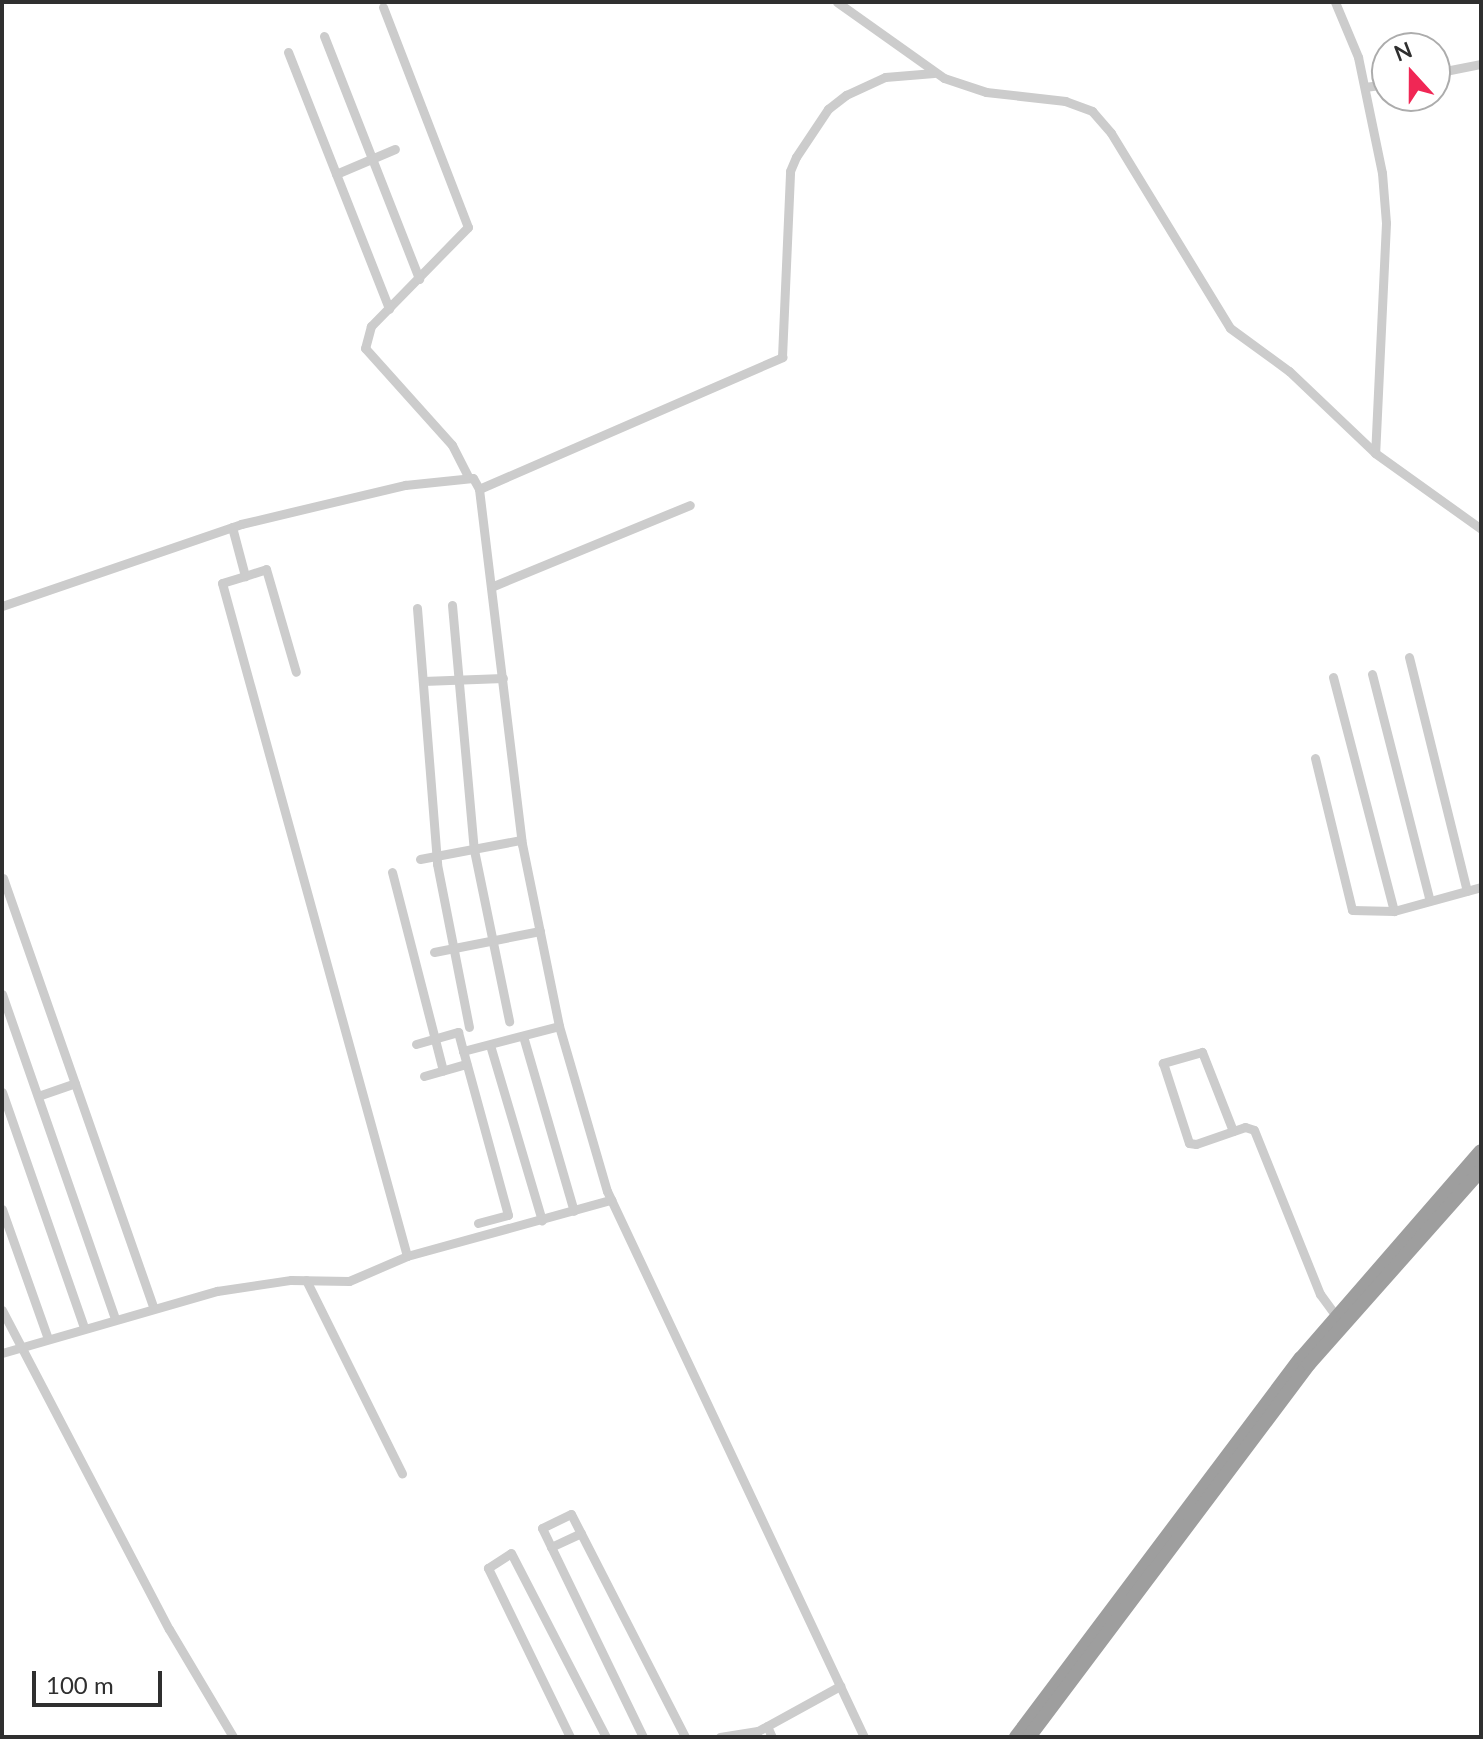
<!DOCTYPE html>
<html>
<head>
<meta charset="utf-8">
<style>
  body { margin:0 }
  #map { position:relative; width:1483px; height:1739px; overflow:hidden; background:#fff; font-family:Lato,sans-serif }
  div>[style] { position:absolute }
  .minor>* { height:9px; margin:-4.5px; padding:0 4.5px; transform-origin:4.5px; border-radius:4.5px; background:#ccc }
  .trunk>* { height:14px; margin:-7px; padding:0 7px; transform-origin:7px; border-radius:7px; background:#9e9e9e }
  span { translate:-50% -50%; white-space:nowrap; text-align:center; line-height:1.15; -webkit-text-stroke:8px #fff; paint-order:stroke }
  .frame { position:absolute; inset:0; border:4px solid #2f2f2f; pointer-events:none }
  .north { position:absolute; left:1371px; top:32px; width:80px; height:80px; box-sizing:border-box; background:#fff; border:2px solid #acacac; border-radius:50%; rotate:339deg; font-size:22px; font-weight:700; line-height:32px; text-align:center; color:#2f2f2f }
  .north::after { content:''; display:block; margin:auto; width:28px; height:36px; background:#f02755; clip-path:polygon(50% 0,100% 100%,50% 72%,0 100%) }
  .scale { position:absolute; left:32px; top:1671px; width:130px; height:36px; box-sizing:border-box; border:4px solid #2f2f2f; border-top:0; padding-left:10px; font-size:24px; line-height:28px; white-space:nowrap; color:#2f2f2f; -webkit-text-stroke:6px #fff; paint-order:stroke }
</style>
</head>
<body>
<div id="map">
  <div class="minor">
    <div style="left:837px;top:2px;width:131px;rotate:35.4deg"></div>
    <div style="left:944px;top:78px;width:44px;rotate:18.4deg"></div>
    <div style="left:986px;top:92px;width:80px;rotate:6.5deg"></div>
    <div style="left:1065px;top:101px;width:29px;rotate:20deg"></div>
    <div style="left:1092px;top:111px;width:29px;rotate:49deg"></div>
    <div style="left:1111px;top:133px;width:228px;rotate:58.6deg"></div>
    <div style="left:1230px;top:328px;width:73px;rotate:36.1deg"></div>
    <div style="left:1289px;top:371px;width:119px;rotate:43.6deg"></div>
    <div style="left:1375px;top:453px;width:130px;rotate:35.6deg"></div>
    <div style="left:1335px;top:2px;width:60px;rotate:67.3deg"></div>
    <div style="left:1358px;top:57px;width:118px;rotate:78.3deg"></div>
    <div style="left:1382px;top:173px;width:50px;rotate:85.4deg"></div>
    <div style="left:1386px;top:223px;width:230px;rotate:92.7deg"></div>
    <div style="left:383px;top:7px;width:236px;rotate:68.9deg"></div>
    <div style="left:468px;top:227px;width:139px;rotate:134.4deg"></div>
    <div style="left:371px;top:326px;width:23px;rotate:105deg"></div>
    <div style="left:365px;top:348px;width:130px;rotate:48.1deg"></div>
    <div style="left:452px;top:445px;width:34px;rotate:63deg"></div>
    <div style="left:324px;top:36px;width:261px;rotate:68.6deg"></div>
    <div style="left:288px;top:52px;width:276px;rotate:68.5deg"></div>
    <div style="left:1435px;top:73px;width:47px;rotate:-11.1deg"></div>
    <div style="left:1365px;top:87px;width:22px;rotate:-8deg"></div>
    <div style="left:336px;top:174px;width:64px;rotate:-23deg"></div>
    <div style="left:479px;top:489px;width:331px;rotate:-23.5deg"></div>
    <div style="left:782px;top:357px;width:186px;rotate:-87.5deg"></div>
    <div style="left:790px;top:171px;width:15px;rotate:-67deg"></div>
    <div style="left:796px;top:157px;width:58px;rotate:-56.3deg"></div>
    <div style="left:828px;top:109px;width:23px;rotate:-38deg"></div>
    <div style="left:846px;top:95px;width:43px;rotate:-24.8deg"></div>
    <div style="left:885px;top:77px;width:49px;rotate:-4.7deg"></div>
    <div style="left:232px;top:527px;width:51px;rotate:75.1deg"></div>
    <div style="left:245px;top:576px;width:24px;rotate:163deg"></div>
    <div style="left:222px;top:583px;width:698px;rotate:74.63deg"></div>
    <div style="left:245px;top:576px;width:22px;rotate:-18deg"></div>
    <div style="left:266px;top:569px;width:107px;rotate:73.8deg"></div>
    <div style="left:491px;top:587px;width:215px;rotate:-22.4deg"></div>
    <div style="left:452px;top:605px;width:246px;rotate:84.9deg"></div>
    <div style="left:474px;top:850px;width:175px;rotate:78.4deg"></div>
    <div style="left:2px;top:606px;width:253px;rotate:-18.9deg"></div>
    <div style="left:241px;top:524px;width:169px;rotate:-13.4deg"></div>
    <div style="left:405px;top:485px;width:68px;rotate:-5.9deg"></div>
    <div style="left:473px;top:478px;width:13px;rotate:61deg"></div>
    <div style="left:479px;top:489px;width:358px;rotate:83.1deg"></div>
    <div style="left:522px;top:844px;width:186px;rotate:78.5deg"></div>
    <div style="left:559px;top:1026px;width:172px;rotate:73.8deg"></div>
    <div style="left:607px;top:1191px;width:603px;rotate:64.79deg"></div>
    <div style="left:417px;top:608px;width:257px;rotate:85.5deg"></div>
    <div style="left:437px;top:864px;width:166px;rotate:78.9deg"></div>
    <div style="left:1409px;top:657px;width:241px;rotate:76.1deg"></div>
    <div style="left:1372px;top:674px;width:234px;rotate:75.7deg"></div>
    <div style="left:1333px;top:677px;width:242px;rotate:75.4deg"></div>
    <div style="left:423px;top:681px;width:80px;rotate:-2.1deg"></div>
    <div style="left:1315px;top:758px;width:156px;rotate:76.3deg"></div>
    <div style="left:1352px;top:910px;width:42px;rotate:1.4deg"></div>
    <div style="left:1394px;top:911px;width:90px;rotate:-15.4deg"></div>
    <div style="left:420px;top:859px;width:103px;rotate:-10.7deg"></div>
    <div style="left:392px;top:872px;width:205px;rotate:75.6deg"></div>
    <div style="left:3px;top:878px;width:454px;rotate:70.7deg"></div>
    <div style="left:434px;top:952px;width:108px;rotate:-11.2deg"></div>
    <div style="left:2px;top:994px;width:343px;rotate:70.8deg"></div>
    <div style="left:523px;top:1036px;width:182px;rotate:73.8deg"></div>
    <div style="left:416px;top:1044px;width:44px;rotate:-15.9deg"></div>
    <div style="left:458px;top:1032px;width:20px;rotate:75deg"></div>
    <div style="left:490px;top:1045px;width:183px;rotate:73.5deg"></div>
    <div style="left:424px;top:1076px;width:44px;rotate:-15.9deg"></div>
    <div style="left:2px;top:1092px;width:250px;rotate:70.8deg"></div>
    <div style="left:38px;top:1096px;width:39px;rotate:-19deg"></div>
    <div style="left:1233px;top:1131px;width:85px;rotate:-111.4deg"></div>
    <div style="left:1202px;top:1052px;width:41px;rotate:164.2deg"></div>
    <div style="left:1163px;top:1063px;width:84px;rotate:72deg"></div>
    <div style="left:1189px;top:1143px;width:7px;rotate:8deg"></div>
    <div style="left:1196px;top:1144px;width:52px;rotate:-19.1deg"></div>
    <div style="left:1245px;top:1127px;width:9px;rotate:18deg"></div>
    <div style="left:1254px;top:1130px;width:177px;rotate:68.1deg"></div>
    <div style="left:1320px;top:1294px;width:29px;rotate:54deg"></div>
    <div style="left:2px;top:1209px;width:138px;rotate:70.5deg"></div>
    <div style="left:478px;top:1223px;width:31px;rotate:-15deg"></div>
    <div style="left:508px;top:1215px;width:170px;rotate:-105.3deg"></div>
    <div style="left:463px;top:1051px;width:99px;rotate:-14.6deg"></div>
    <div style="left:306px;top:1280px;width:216px;rotate:63.6deg"></div>
    <div style="left:2px;top:1310px;width:360px;rotate:62.4deg"></div>
    <div style="left:169px;top:1629px;width:126px;rotate:59.3deg"></div>
    <div style="left:2px;top:1353px;width:224px;rotate:-16.1deg"></div>
    <div style="left:217px;top:1291px;width:75px;rotate:-8.5deg"></div>
    <div style="left:291px;top:1280px;width:58px;rotate:1deg"></div>
    <div style="left:349px;top:1281px;width:63px;rotate:-23.3deg"></div>
    <div style="left:407px;top:1256px;width:212px;rotate:-15.4deg"></div>
    <div style="left:551px;top:1547px;width:33px;rotate:-25deg"></div>
    <div style="left:767px;top:1726px;width:12px;rotate:66deg"></div>
    <div style="left:570px;top:1737px;width:188px;rotate:-115.9deg"></div>
    <div style="left:488px;top:1568px;width:27px;rotate:-33deg"></div>
    <div style="left:511px;top:1553px;width:207px;rotate:62.7deg"></div>
    <div style="left:643px;top:1737px;width:232px;rotate:-115.8deg"></div>
    <div style="left:542px;top:1528px;width:32px;rotate:-26deg"></div>
    <div style="left:571px;top:1514px;width:250px;rotate:62.9deg"></div>
    <div style="left:720px;top:1737px;width:38px;rotate:-9deg"></div>
    <div style="left:758px;top:1731px;width:94px;rotate:-28.8deg"></div>
  </div>
  <div class="trunk">
    <div style="left:1016px;top:1737px;width:474px;rotate:-53.1deg"></div>
    <div style="left:1301px;top:1358px;width:274px;rotate:-49deg"></div>
    <div style="left:1029px;top:1737px;width:466px;rotate:-53.1deg"></div>
    <div style="left:1309px;top:1364px;width:259px;rotate:-48.4deg"></div>
  </div>
  <div class="frame"></div>
  <div class="north">N</div>
  <div class="scale">100 m</div>
</div>
</body>
</html>
